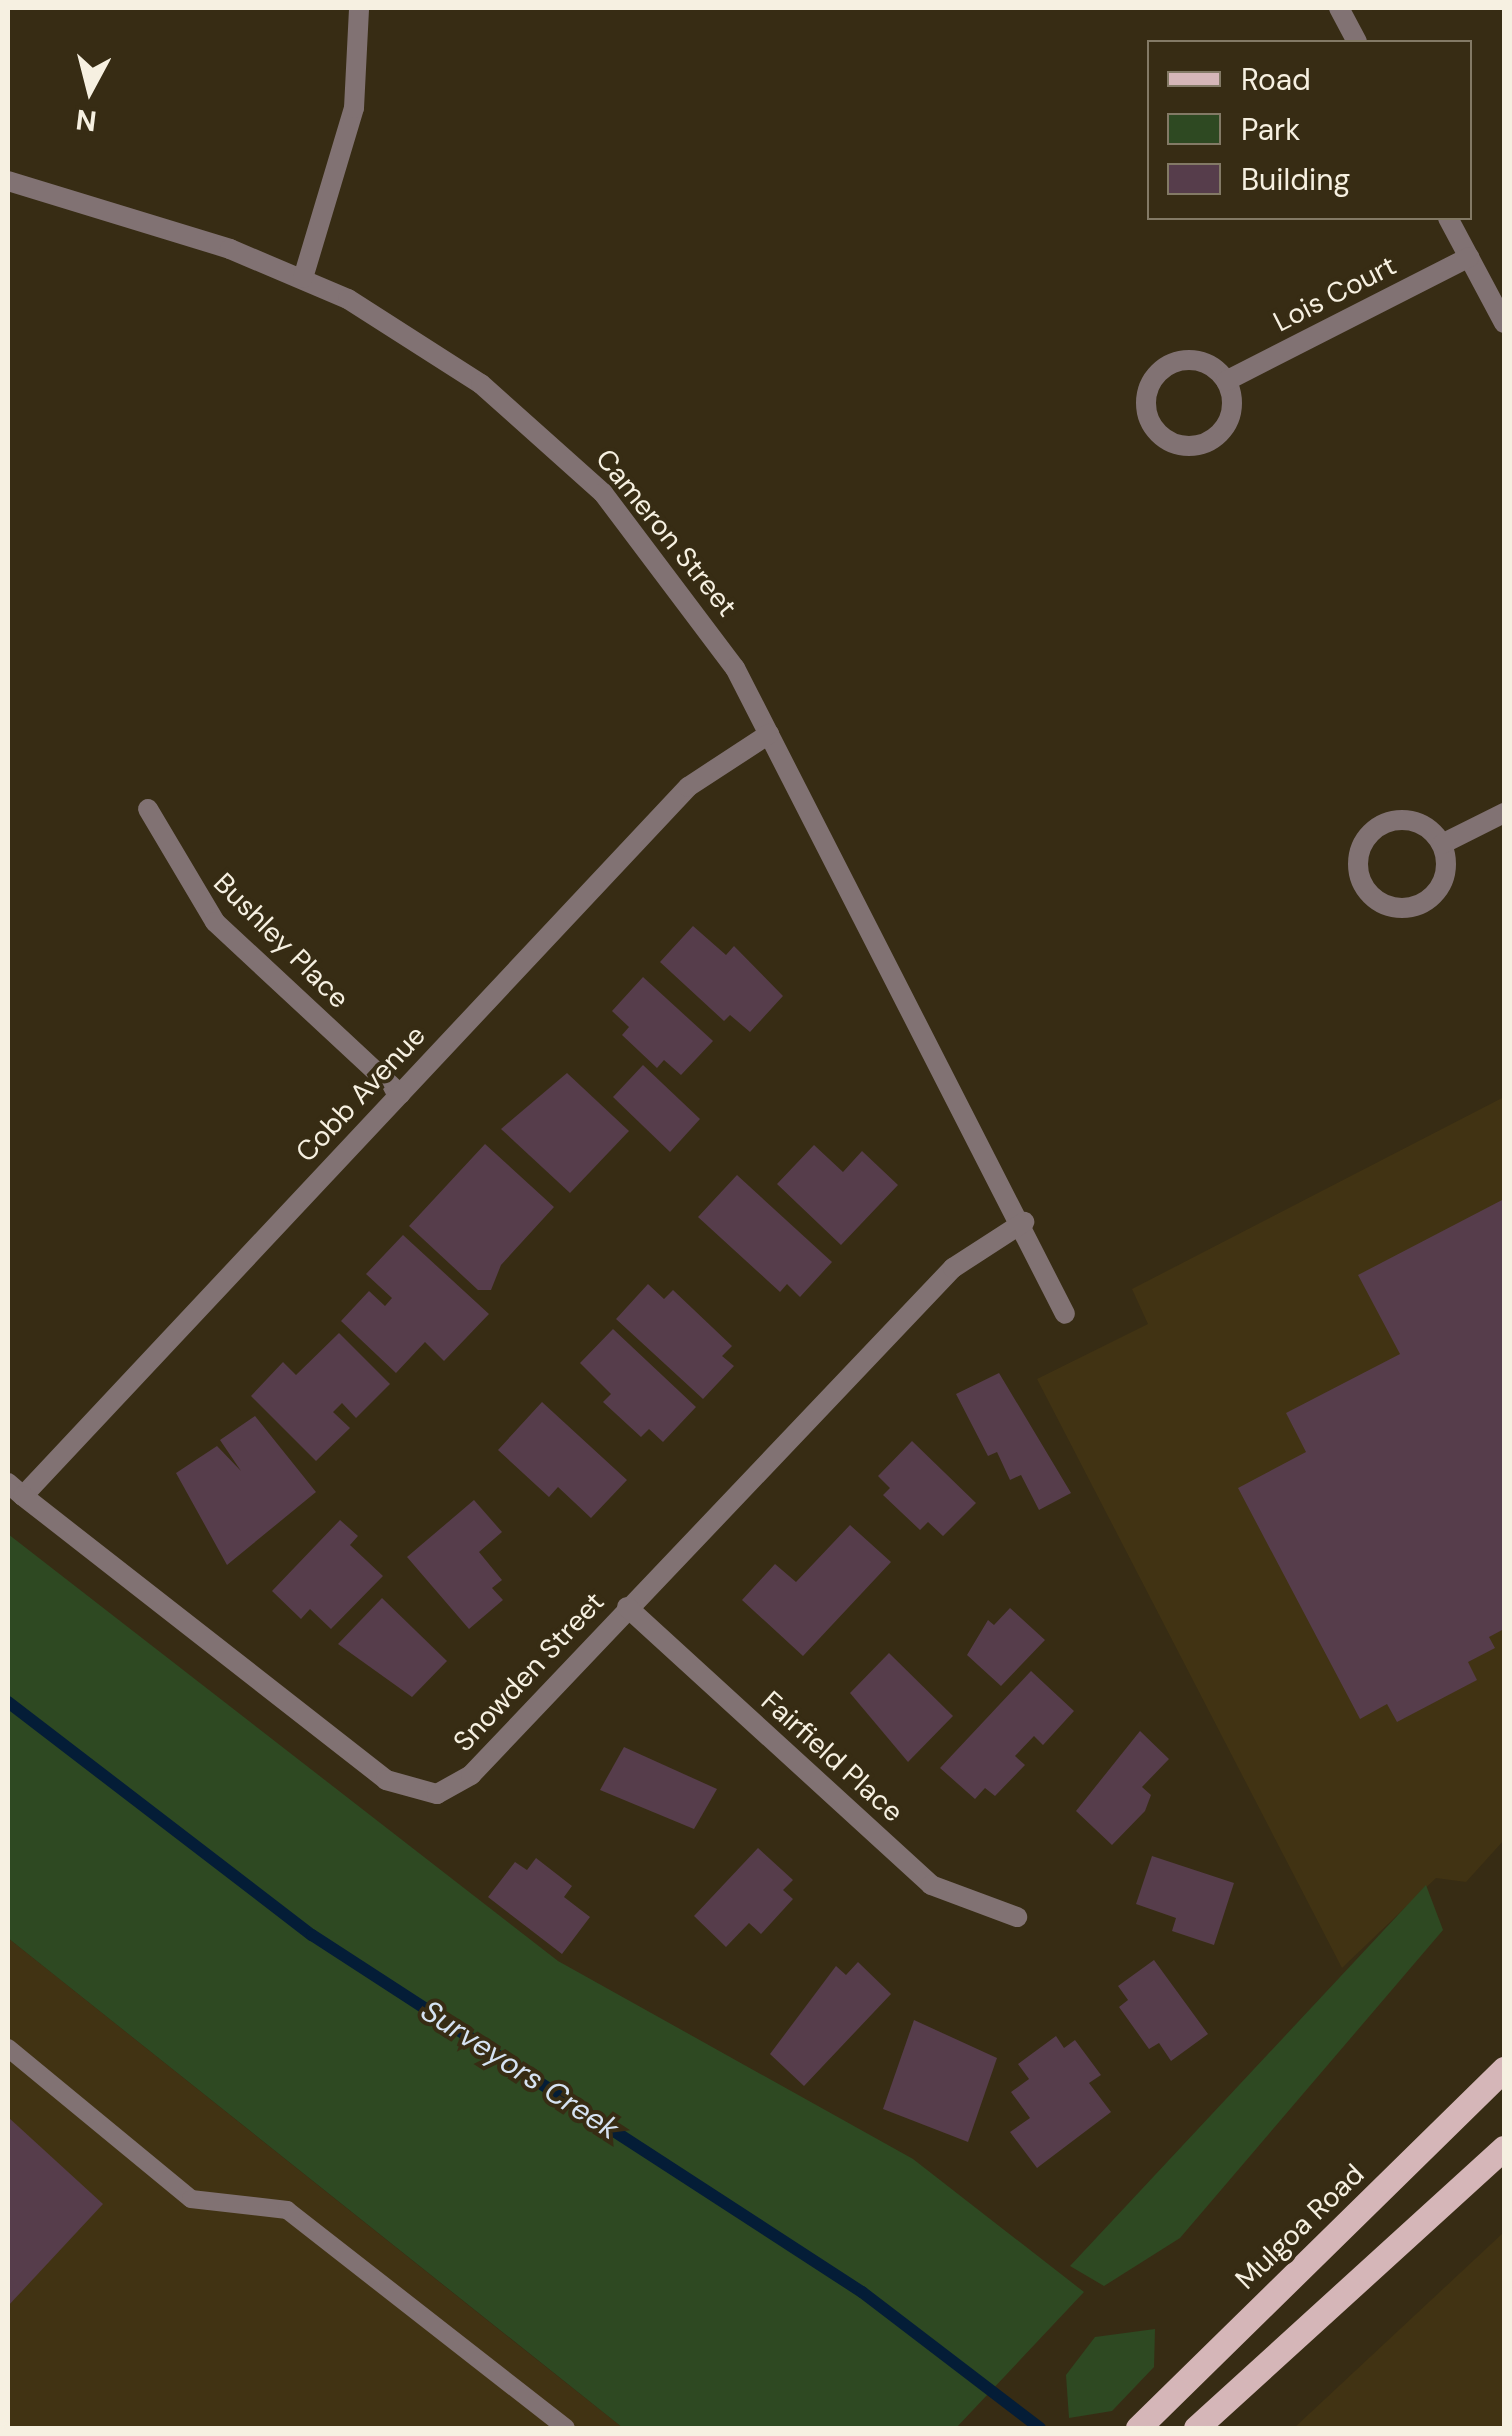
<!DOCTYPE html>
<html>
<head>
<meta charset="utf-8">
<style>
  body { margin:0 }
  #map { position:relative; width:1512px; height:2436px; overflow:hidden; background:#372c14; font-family:"DM Sans",sans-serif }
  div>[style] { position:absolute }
  .built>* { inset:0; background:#413313 }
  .green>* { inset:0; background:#2e4922 }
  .stream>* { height:12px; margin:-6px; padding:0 6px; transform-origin:6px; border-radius:6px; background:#041d37 }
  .building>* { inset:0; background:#563d4b }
  .lane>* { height:18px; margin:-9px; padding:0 9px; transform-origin:9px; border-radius:9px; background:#817273 }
  .street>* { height:20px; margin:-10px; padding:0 10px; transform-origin:10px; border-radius:10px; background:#817273 }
  .street>.ring { margin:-10px; padding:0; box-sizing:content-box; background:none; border:20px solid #817273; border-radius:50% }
  .primary>* { height:25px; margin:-12.5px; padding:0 12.5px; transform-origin:12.5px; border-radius:12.5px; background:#d5b6b8 }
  span { translate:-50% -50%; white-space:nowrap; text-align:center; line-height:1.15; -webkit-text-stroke:8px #372c14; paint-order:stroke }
  .street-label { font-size:28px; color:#f6f0e1 }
  .water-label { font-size:30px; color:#d5e2f2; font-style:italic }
  .frame { position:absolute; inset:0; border:10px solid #f6f0e1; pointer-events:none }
  .legend { position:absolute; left:1147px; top:40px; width:325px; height:180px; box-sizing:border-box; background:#372c14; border:2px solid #837a66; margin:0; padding:12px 18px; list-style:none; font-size:30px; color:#f6f0e1 }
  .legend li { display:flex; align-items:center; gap:20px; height:50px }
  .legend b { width:50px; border:2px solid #837a66 }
  .north { position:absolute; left:40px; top:40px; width:100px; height:100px; -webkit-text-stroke:8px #372c14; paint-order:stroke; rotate:187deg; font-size:28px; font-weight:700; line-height:40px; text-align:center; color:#f6f0e1 }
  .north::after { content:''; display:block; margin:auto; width:35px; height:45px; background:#f6f0e1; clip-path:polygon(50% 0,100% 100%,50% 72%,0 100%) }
</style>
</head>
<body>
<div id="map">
  <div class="built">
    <div style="clip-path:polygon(1504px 1097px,1504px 1840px,1466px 1882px,1436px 1878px,1342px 1968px,1037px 1379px,1148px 1324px,1132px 1289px)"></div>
    <div style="clip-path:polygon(8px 1938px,512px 2340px,623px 2428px,8px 2428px)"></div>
    <div style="clip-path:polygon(1504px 2232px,1504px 2428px,1294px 2428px)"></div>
  </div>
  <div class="green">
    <div style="clip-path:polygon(8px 1534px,558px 1961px,913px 2159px,1084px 2292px,956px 2428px,623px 2428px,8px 1938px)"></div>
    <div style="clip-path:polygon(1426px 1885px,1443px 1930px,1180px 2238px,1104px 2286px,1070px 2266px)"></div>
    <div style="clip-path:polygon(1155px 2329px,1154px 2367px,1112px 2411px,1069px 2418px,1066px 2375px,1095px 2337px)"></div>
  </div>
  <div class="stream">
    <div style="left:8px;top:1702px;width:383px;rotate:37.5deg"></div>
    <div style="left:312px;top:1935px;width:656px;rotate:32.99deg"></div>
    <div style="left:862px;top:2292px;width:224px;rotate:37.4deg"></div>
  </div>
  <div class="building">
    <div style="clip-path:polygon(693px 926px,726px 955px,734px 946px,783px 996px,750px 1032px,730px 1015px,724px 1021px,660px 962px)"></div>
    <div style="clip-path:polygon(643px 977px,713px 1041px,681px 1075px,664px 1060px,657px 1068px,622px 1035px,629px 1027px,612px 1011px)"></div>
    <div style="clip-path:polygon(643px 1065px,700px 1119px,670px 1152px,613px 1097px)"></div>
    <div style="clip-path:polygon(567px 1073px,629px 1131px,570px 1193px,501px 1129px)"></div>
    <div style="clip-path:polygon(485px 1144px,554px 1207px,501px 1265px,491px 1290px,478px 1290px,409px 1226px)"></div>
    <div style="clip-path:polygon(814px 1145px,843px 1172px,862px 1151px,898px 1185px,841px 1245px,777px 1184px)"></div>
    <div style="clip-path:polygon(737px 1175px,832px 1262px,800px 1297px,787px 1284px,780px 1292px,698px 1217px)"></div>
    <div style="clip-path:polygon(1504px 1199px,1504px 1629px,1489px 1637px,1495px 1648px,1468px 1662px,1477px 1680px,1397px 1722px,1387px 1704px,1360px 1719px,1238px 1488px,1306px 1452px,1286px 1413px,1400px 1354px,1358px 1275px)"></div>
    <div style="clip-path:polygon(403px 1235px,489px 1314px,444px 1361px,425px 1342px,396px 1373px,341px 1321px,369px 1291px,385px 1306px,392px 1298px,366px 1274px)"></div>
    <div style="clip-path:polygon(648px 1284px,664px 1299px,673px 1290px,732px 1346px,722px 1356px,734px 1366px,703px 1399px,616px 1319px)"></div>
    <div style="clip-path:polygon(613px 1329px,696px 1407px,663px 1442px,649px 1429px,641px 1437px,603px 1402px,611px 1394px,580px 1363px)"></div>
    <div style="clip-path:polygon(339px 1333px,390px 1384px,356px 1418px,342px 1403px,333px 1412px,350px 1428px,316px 1461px,251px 1396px,283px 1362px,296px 1375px)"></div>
    <div style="clip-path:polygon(999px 1373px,1071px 1493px,1039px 1510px,1021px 1475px,1010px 1480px,997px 1452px,988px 1456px,956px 1394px)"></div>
    <div style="clip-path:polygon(542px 1402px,627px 1480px,591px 1518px,558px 1487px,549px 1497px,498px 1450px)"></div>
    <div style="clip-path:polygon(255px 1416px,316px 1492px,227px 1565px,176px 1473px,217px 1446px,241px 1471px,220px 1440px)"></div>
    <div style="clip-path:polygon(912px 1441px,976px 1503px,943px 1536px,928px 1522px,920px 1530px,883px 1495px,890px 1488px,878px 1476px)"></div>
    <div style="clip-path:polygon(474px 1500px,502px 1532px,479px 1552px,502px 1580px,492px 1588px,503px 1600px,469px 1629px,407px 1557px)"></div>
    <div style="clip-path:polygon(340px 1520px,358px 1536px,350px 1545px,383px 1576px,331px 1629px,310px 1609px,301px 1619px,272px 1591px)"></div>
    <div style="clip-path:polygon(850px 1525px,891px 1562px,803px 1656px,742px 1600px,775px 1564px,796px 1582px)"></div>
    <div style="clip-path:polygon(382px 1598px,447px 1661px,412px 1697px,338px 1644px)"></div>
    <div style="clip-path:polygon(1010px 1608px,1045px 1640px,1001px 1686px,967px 1655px,988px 1620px,994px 1625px)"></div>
    <div style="clip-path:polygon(889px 1653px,953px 1716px,908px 1762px,850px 1693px)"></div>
    <div style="clip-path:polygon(1031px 1671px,1074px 1711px,1043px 1745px,1034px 1736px,1015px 1756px,1025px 1765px,995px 1796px,985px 1788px,975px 1799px,940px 1768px)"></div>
    <div style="clip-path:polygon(1140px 1731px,1169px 1759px,1142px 1787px,1151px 1795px,1145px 1811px,1112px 1845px,1076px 1811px)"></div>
    <div style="clip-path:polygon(624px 1747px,717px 1789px,694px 1829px,600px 1790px)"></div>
    <div style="clip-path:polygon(758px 1848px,793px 1880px,783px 1890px,793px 1899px,761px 1934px,749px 1923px,726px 1947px,694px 1916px)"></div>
    <div style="clip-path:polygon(1152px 1856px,1234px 1883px,1214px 1945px,1172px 1931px,1176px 1918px,1136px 1904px)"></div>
    <div style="clip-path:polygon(536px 1858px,572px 1886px,564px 1897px,590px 1917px,562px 1954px,488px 1897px,515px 1862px,527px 1870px)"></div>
    <div style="clip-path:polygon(1154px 1960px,1208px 2034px,1171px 2061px,1159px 2043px,1149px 2049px,1119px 2007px,1128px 2000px,1118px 1986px)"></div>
    <div style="clip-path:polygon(858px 1962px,891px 1994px,804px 2086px,770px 2054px,836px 1966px,846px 1975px)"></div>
    <div style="clip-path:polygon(914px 2020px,997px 2058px,968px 2142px,883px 2109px)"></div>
    <div style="clip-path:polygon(1056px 2036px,1064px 2048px,1075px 2040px,1101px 2075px,1089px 2083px,1111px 2112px,1037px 2168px,1010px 2132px,1030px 2118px,1011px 2092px,1029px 2079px,1018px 2064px)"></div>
    <div style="clip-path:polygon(8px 2117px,103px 2204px,8px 2306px)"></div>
  </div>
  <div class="lane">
    <div style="left:8px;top:2048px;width:237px;rotate:39.5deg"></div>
    <div style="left:191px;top:2199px;width:97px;rotate:6.5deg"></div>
    <div style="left:287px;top:2210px;width:354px;rotate:38deg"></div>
  </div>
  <div class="street">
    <div style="left:1339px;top:8px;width:38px;rotate:62deg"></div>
    <div style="left:8px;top:181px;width:232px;rotate:17deg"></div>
    <div style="left:230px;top:249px;width:128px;rotate:23deg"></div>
    <div style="left:348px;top:299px;width:158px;rotate:32.6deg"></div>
    <div style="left:481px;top:384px;width:164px;rotate:41.8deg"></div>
    <div style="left:603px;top:493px;width:219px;rotate:53deg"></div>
    <div style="left:735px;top:668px;width:725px;rotate:62.94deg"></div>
    <div style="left:1448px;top:218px;width:119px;rotate:61.9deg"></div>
    <div style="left:303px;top:278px;width:177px;rotate:-73.3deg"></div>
    <div style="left:354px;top:108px;width:100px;rotate:-87.1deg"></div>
    <div class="ring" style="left:1146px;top:360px;width:66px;height:66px"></div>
    <div style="left:1226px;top:381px;width:273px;rotate:-27deg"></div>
    <div style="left:148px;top:809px;width:131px;rotate:59.3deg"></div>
    <div style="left:215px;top:922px;width:253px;rotate:42.9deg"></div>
    <div class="ring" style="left:1358px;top:820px;width:68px;height:68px"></div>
    <div style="left:1442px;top:844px;width:69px;rotate:-26.6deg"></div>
    <div style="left:8px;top:1483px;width:20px;rotate:41deg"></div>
    <div style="left:23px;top:1496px;width:972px;rotate:-46.83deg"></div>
    <div style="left:688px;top:787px;width:97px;rotate:-33.2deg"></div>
    <div style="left:23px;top:1496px;width:461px;rotate:38deg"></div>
    <div style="left:386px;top:1780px;width:53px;rotate:15.4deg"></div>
    <div style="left:437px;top:1794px;width:39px;rotate:-29deg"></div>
    <div style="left:471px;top:1775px;width:700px;rotate:-46.45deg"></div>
    <div style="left:953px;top:1268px;width:85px;rotate:-32.9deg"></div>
    <div style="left:627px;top:1607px;width:412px;rotate:42.4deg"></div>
    <div style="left:931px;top:1885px;width:92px;rotate:20.4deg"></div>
  </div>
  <div class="primary">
    <div style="left:1138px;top:2428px;width:513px;rotate:-44.45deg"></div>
    <div style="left:1196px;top:2428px;width:416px;rotate:-42.3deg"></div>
  </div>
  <div class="street-label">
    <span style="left:1335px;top:294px;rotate:-27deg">Lois Court</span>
    <span style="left:666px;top:533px;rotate:51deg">Cameron Street</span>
    <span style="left:281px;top:941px;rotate:45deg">Bushley Place</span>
    <span style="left:361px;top:1094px;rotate:-47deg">Cobb Avenue</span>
    <span style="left:529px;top:1672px;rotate:-47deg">Snowden Street</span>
    <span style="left:832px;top:1757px;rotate:42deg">Fairfield Place</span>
    <span style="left:1300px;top:2227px;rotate:-44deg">Mulgoa Road</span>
  </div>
  <div class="water-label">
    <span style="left:520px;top:2070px;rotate:33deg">Surveyors Creek</span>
  </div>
  <div class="frame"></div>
  <ul class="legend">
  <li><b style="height:12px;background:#d5b6b8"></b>Road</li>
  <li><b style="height:28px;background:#2e4922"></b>Park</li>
  <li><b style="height:28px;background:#563d4b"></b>Building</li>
  </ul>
  <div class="north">N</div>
</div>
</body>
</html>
